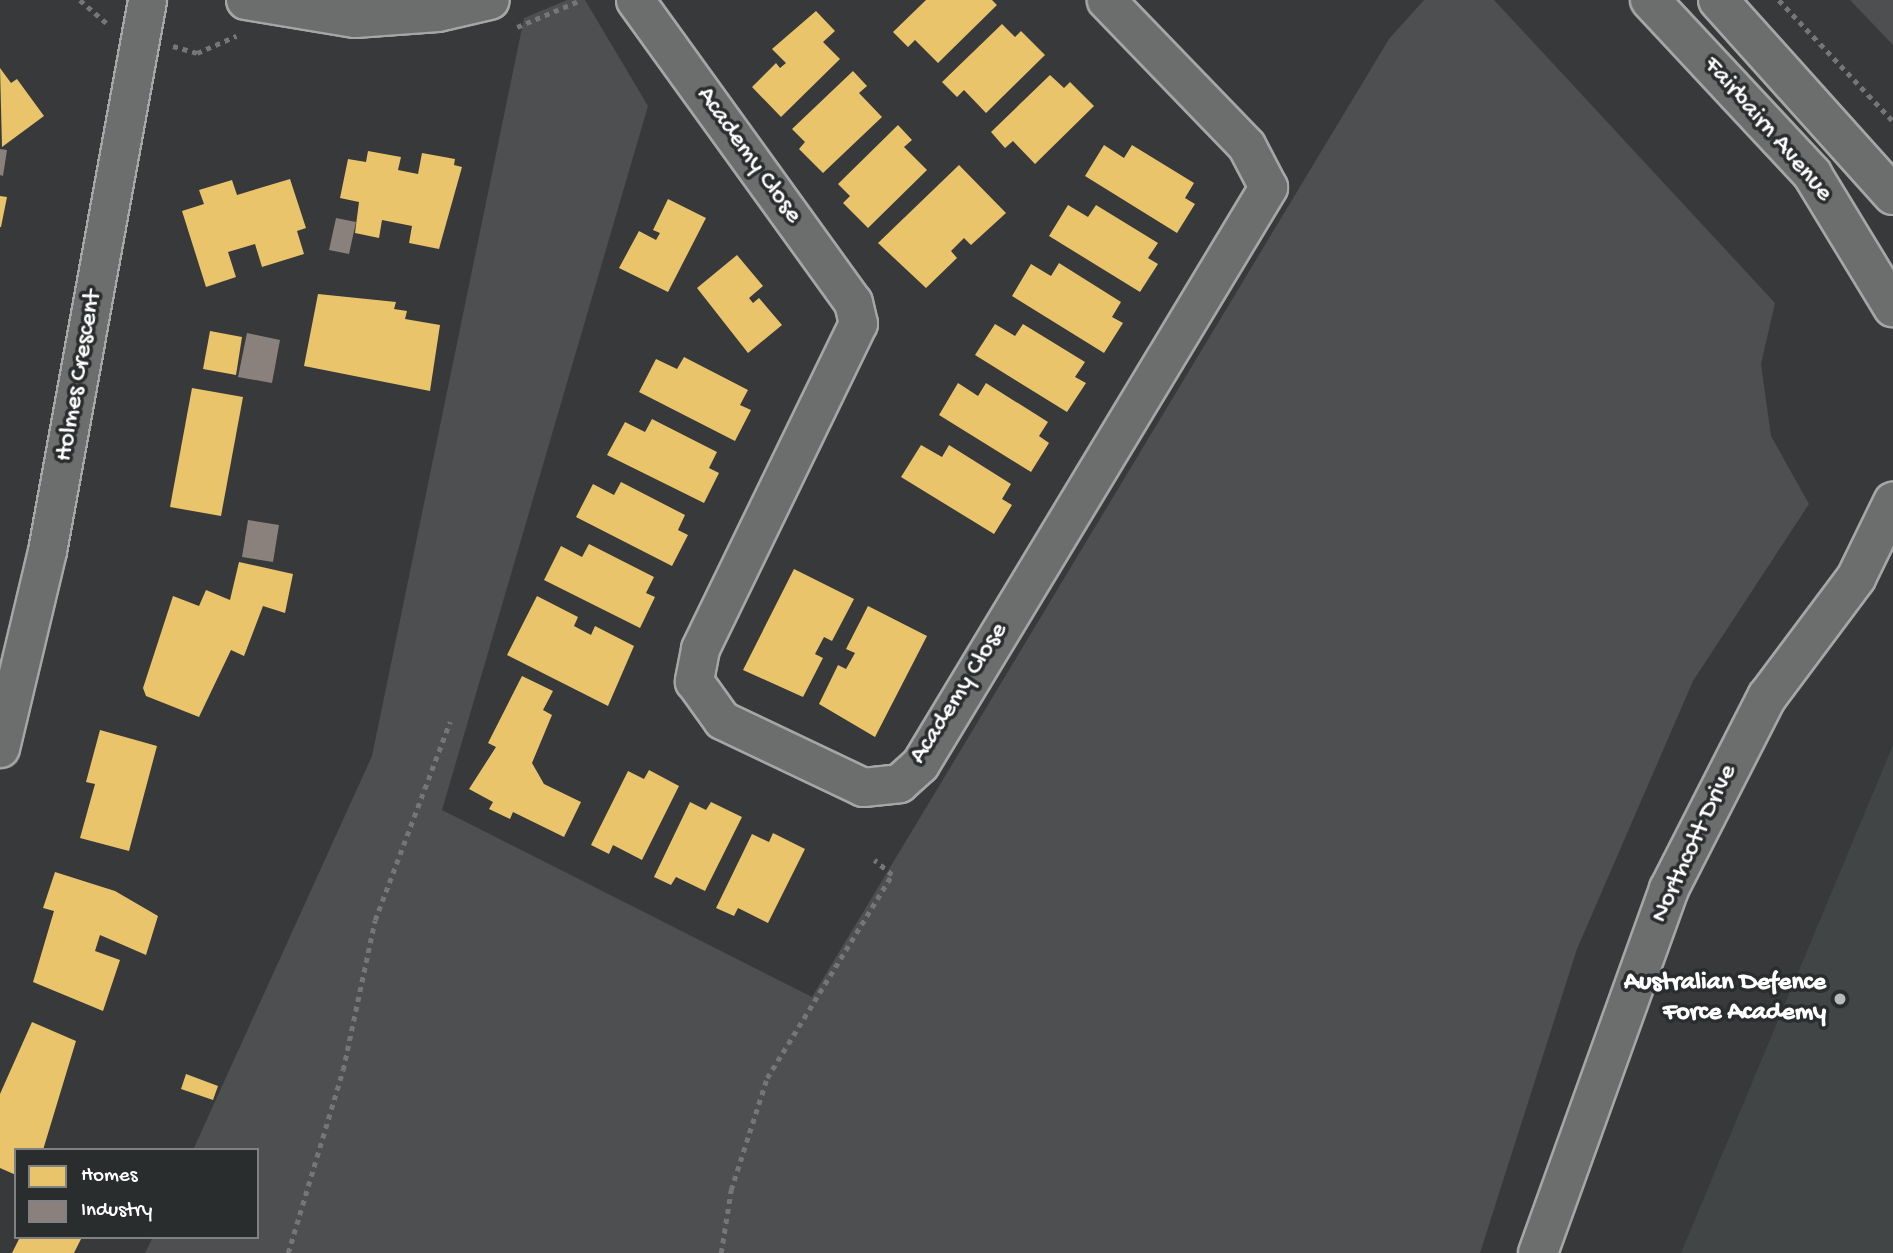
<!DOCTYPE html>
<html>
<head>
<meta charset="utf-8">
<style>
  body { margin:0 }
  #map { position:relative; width:1893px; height:1253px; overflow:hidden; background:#38393a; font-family:"Gochi Hand",sans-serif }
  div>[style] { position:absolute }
  .built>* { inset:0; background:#424546 }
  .green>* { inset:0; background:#4d4f50 }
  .homes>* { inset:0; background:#e9c46a }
  .industry>* { inset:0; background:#8a817c }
  .path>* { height:4.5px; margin-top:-2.25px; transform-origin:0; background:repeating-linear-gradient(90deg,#757676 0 5px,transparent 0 10px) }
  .roads { filter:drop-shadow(2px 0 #a5a6a6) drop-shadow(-2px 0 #a5a6a6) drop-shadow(0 2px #a5a6a6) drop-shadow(0 -2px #a5a6a6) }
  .street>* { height:37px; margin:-18.5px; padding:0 18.5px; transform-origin:18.5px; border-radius:18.5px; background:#6c6d6d }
  .secondary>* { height:38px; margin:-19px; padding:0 19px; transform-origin:19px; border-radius:19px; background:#6c6d6d }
  .dots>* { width:19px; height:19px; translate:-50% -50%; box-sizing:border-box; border:4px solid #2a2d2e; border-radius:50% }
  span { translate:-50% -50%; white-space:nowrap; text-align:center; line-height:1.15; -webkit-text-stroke:7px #2a2d2e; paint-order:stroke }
  .street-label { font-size:26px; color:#fff }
  .poi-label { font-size:26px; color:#fff; font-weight:700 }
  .right { translate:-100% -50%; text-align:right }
  .legend { position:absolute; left:14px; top:1148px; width:245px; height:91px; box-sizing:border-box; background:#2a2d2e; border:2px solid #7f8182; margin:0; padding:9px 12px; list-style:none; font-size:21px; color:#fff }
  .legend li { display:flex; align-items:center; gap:14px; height:35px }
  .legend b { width:35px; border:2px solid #7f8182 }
</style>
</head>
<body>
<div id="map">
  <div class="built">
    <div style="clip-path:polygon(1893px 745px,1893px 1253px,1681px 1253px)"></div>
  </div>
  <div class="green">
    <div style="clip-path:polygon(567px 0,585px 0,648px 106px,442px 810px,812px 997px,1389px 39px,1424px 0,1494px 0,1775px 303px,1761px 364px,1771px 436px,1809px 504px,1693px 681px,1577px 949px,1480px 1253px,145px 1253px,153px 1237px,257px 1237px,257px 1150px,193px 1150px,372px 756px,524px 18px)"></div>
    <div style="clip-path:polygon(1850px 0,1893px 0,1893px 45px)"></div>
  </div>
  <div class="homes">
    <div style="clip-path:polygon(926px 0,992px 0,997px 5px,938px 63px,915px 40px,908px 47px,893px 32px)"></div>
    <div style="clip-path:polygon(816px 11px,835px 31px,823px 42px,840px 59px,781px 117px,752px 87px,776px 63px,780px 68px,786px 63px,772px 49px)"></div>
    <div style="clip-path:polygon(1002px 24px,1015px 37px,1021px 31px,1045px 55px,986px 113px,964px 90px,957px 97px,942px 82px)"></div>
    <div style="clip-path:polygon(0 68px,11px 83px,17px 79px,44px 116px,2px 147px)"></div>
    <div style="clip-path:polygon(853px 71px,867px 86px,859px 93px,882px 117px,823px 173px,799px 149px,805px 142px,792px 129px)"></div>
    <div style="clip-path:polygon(1050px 75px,1064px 88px,1070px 82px,1094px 106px,1035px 164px,1013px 141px,1005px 148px,991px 132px)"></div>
    <div style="clip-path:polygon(898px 125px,912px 140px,904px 147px,927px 170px,868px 228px,843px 203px,850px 196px,838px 184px)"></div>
    <div style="clip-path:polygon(1104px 145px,1124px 158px,1132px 145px,1194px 183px,1185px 198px,1195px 204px,1177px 233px,1085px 176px)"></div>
    <div style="clip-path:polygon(368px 151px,401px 157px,398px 170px,418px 174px,422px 153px,455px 159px,454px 165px,462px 167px,439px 249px,409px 243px,412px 226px,382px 220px,379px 238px,355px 233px,359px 202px,340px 198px,348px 159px,366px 162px)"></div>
    <div style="clip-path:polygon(959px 165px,1006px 213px,971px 245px,964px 238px,951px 251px,957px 258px,926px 288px,878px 243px)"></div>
    <div style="clip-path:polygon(290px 179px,306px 228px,297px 231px,304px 254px,262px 267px,255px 244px,228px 252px,236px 277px,206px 287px,182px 211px,204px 204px,199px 190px,232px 180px,237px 195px)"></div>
    <div style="clip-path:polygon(0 196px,7px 197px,1px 227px,0 227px)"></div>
    <div style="clip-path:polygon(668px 199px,706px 218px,668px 292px,619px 268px,639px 231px,656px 240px,660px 233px,653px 230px)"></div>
    <div style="clip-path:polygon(1068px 205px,1088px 217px,1096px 205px,1158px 243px,1148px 258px,1158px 264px,1140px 292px,1049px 236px)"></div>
    <div style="clip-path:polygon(737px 255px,763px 286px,749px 298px,753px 303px,759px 298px,782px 325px,748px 353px,697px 288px)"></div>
    <div style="clip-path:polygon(1059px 263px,1121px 302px,1112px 317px,1123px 323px,1104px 353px,1012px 296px,1031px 264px,1051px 276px)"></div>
    <div style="clip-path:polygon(318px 294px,396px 302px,394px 309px,407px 311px,405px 319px,440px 325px,430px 391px,304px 366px)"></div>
    <div style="clip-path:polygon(995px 324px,1015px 336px,1023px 324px,1085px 362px,1075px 377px,1086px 383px,1067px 412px,975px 355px)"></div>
    <div style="clip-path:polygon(210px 331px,242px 337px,236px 375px,203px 369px)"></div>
    <div style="clip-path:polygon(684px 357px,748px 390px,740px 405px,751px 410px,735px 441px,639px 392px,656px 359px,677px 369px)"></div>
    <div style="clip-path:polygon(958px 383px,978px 396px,986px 383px,1048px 422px,1039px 436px,1049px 443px,1031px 472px,939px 415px)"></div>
    <div style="clip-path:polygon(192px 388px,243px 397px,221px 516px,170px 507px)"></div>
    <div style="clip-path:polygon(652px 419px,717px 452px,709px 468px,719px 473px,704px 503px,607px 455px,625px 422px,645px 432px)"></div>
    <div style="clip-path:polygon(921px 445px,942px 457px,949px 445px,1011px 484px,1002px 499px,1012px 505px,994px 534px,901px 477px)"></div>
    <div style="clip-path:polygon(621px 482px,685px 515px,678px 530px,688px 535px,672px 566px,576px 517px,593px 484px,614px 495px)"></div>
    <div style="clip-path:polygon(589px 544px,654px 577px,646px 593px,655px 597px,640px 628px,544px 580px,561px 546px,582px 557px)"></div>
    <div style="clip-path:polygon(239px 562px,293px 574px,285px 613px,263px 606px,244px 656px,231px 650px,199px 717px,146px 696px,143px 688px,173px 596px,199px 606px,206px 590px,230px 600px)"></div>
    <div style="clip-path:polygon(794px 569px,854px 599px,832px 641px,824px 637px,815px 654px,823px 658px,803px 697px,743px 670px)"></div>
    <div style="clip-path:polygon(537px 596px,578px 617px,574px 626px,591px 635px,595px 626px,634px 646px,608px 706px,507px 655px)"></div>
    <div style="clip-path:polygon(868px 606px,927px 636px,875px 737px,819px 704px,838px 665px,846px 669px,855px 653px,846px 649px)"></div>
    <div style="clip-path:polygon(522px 676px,553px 691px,543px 710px,552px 715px,532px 763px,544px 784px,581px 802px,564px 837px,513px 812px,510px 819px,489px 809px,493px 802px,469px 789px,496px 747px,488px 743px)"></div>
    <div style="clip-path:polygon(100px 730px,157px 746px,129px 851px,80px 838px,95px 784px,86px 782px)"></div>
    <div style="clip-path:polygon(649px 770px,679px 786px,642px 860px,613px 845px,609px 854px,591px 845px,628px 771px,644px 779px)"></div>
    <div style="clip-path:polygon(690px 802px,706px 810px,711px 802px,742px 817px,705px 891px,676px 877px,671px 885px,654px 877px)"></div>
    <div style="clip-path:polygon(773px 833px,805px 849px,768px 923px,738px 908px,734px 916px,716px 908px,752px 834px,769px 842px)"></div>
    <div style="clip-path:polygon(55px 872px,115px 891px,158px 916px,146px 955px,100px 935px,95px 951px,120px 960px,103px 1011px,33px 982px,54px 911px,43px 908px)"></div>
    <div style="clip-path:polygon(32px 1022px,76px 1041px,43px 1150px,16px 1150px,16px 1175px,0 1168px,0 1094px)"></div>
    <div style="clip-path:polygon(186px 1074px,218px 1086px,213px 1100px,181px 1089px)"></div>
    <div style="clip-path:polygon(20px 1237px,82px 1237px,74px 1253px,12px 1253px)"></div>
  </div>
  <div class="industry">
    <div style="clip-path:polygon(0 149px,7px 150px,3px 176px,0 175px)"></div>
    <div style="clip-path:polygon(336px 218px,356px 222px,349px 254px,329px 250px)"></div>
    <div style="clip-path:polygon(247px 333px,280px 340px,272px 383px,238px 377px)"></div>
    <div style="clip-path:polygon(248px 520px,279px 525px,273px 562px,242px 557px)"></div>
  </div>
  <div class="path">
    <div style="left:80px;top:0;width:35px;rotate:41deg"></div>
    <div style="left:1779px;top:0;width:166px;rotate:46.7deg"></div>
    <div style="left:517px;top:27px;width:69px;rotate:-22.9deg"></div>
    <div style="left:173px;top:46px;width:25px;rotate:16deg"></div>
    <div style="left:197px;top:53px;width:43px;rotate:-23.6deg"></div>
    <div style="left:288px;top:1253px;width:191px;rotate:-73.3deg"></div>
    <div style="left:343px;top:1070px;width:153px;rotate:-78deg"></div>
    <div style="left:375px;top:920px;width:212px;rotate:-69.3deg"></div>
    <div style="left:721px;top:1253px;width:64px;rotate:-81deg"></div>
    <div style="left:731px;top:1190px;width:118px;rotate:-72.2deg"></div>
    <div style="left:767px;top:1078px;width:238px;rotate:-58.4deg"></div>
    <div style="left:892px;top:875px;width:23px;rotate:-140deg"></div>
  </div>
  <div class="roads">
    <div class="street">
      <div style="left:635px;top:0;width:372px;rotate:54.2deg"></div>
      <div style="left:853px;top:302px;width:22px;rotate:77deg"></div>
      <div style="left:858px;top:323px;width:362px;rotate:115.9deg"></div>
      <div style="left:700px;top:649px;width:33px;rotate:101deg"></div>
      <div style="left:694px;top:681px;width:48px;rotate:54.3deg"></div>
      <div style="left:722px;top:720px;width:156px;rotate:25.4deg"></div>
      <div style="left:863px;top:787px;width:36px;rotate:-6deg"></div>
      <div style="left:899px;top:783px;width:28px;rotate:-42deg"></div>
      <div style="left:920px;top:764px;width:674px;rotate:-58.9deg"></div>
      <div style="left:1268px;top:187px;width:47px;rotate:-117.6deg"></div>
      <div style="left:1246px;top:145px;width:202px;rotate:-134deg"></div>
      <div style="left:0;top:748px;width:203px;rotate:-76.6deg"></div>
      <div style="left:47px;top:551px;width:560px;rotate:-79.71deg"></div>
    </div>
    <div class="secondary">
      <div style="left:246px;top:0;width:110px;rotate:9.4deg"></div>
      <div style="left:355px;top:18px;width:83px;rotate:-4.1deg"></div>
      <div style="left:438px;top:12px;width:53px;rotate:-13deg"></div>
      <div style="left:1650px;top:0;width:238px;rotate:47deg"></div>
      <div style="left:1812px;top:174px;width:156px;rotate:58.7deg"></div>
      <div style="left:1718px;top:0;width:262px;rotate:48.1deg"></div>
      <div style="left:1538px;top:1253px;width:387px;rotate:-70.2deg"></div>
      <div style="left:1669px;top:889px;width:216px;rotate:-63deg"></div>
      <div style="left:1767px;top:697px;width:149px;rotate:-53.2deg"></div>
      <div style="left:1856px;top:578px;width:85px;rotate:-64deg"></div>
    </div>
  </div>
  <div class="dots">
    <div style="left:1840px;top:999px;background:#b9baba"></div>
  </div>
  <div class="street-label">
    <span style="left:1767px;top:130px;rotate:49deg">Fairbairn Avenue</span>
    <span style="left:748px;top:156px;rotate:54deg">Academy Close</span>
    <span style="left:80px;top:376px;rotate:-80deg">Holmes Crescent</span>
    <span style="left:960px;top:694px;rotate:-58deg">Academy Close</span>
    <span style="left:1695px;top:844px;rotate:-65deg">Northcott Drive</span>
  </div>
  <div class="poi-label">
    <span class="right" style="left:1826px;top:999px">Australian Defence<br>Force Academy</span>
  </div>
  <ul class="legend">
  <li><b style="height:19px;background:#e9c46a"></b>Homes</li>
  <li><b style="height:19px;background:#8a817c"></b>Industry</li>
  </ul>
</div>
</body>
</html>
